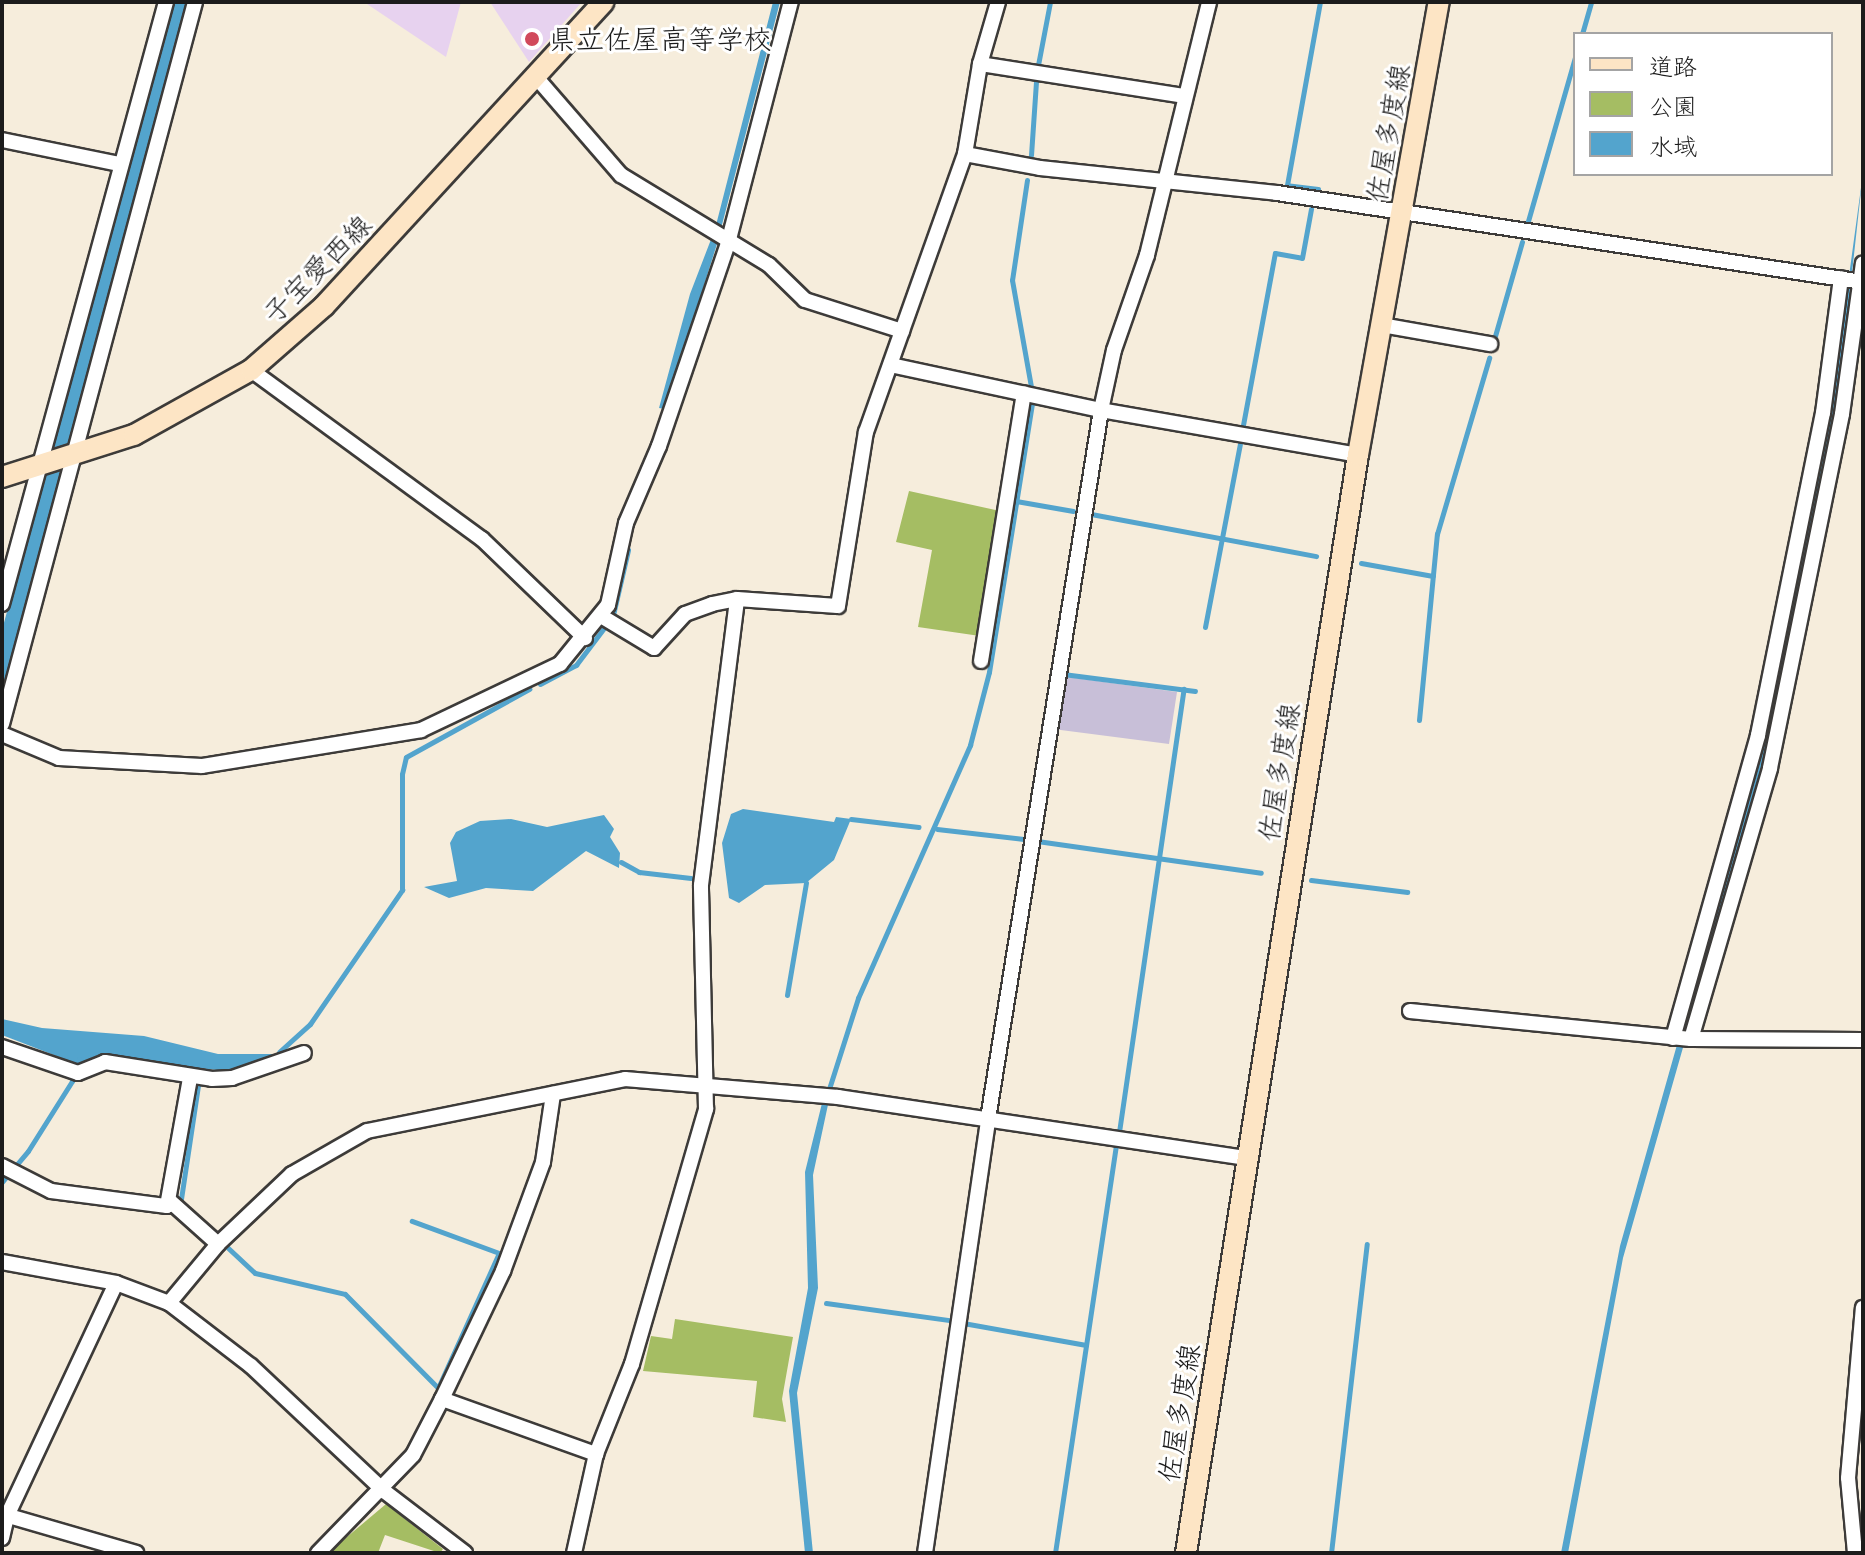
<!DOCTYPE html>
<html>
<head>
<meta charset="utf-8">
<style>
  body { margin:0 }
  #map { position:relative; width:1865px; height:1555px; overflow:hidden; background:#f6eddc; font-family:Delius,"Klee One",sans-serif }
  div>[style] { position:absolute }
  .built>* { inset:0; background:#e7d2ef }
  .industrial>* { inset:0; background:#c8bfd8 }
  .green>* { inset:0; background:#a5bd63 }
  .water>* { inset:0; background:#53a4cd }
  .stream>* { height:5px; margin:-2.5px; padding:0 2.5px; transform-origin:2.5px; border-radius:2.5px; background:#53a4cd }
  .roads { filter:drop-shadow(2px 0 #3d3b39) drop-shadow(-2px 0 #3d3b39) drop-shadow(0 2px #3d3b39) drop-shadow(0 -2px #3d3b39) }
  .street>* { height:14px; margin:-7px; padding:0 7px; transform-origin:7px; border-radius:7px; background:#fff }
  .secondary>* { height:20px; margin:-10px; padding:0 10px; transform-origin:10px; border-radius:10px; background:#fde5c5 }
  .dots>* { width:22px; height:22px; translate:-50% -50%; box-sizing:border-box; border:4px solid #fff; border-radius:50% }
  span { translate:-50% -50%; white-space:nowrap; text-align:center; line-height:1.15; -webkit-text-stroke:6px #fff; paint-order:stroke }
  .poi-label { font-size:28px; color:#1c1c1c }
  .left { translate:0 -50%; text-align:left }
  .street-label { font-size:28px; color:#1c1c1c }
  .frame { position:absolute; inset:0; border:4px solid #1c1c1c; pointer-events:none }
  .legend { position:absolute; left:1573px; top:32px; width:260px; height:144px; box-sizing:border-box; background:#fff; border:2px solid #a4a4a4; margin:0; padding:10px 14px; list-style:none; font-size:24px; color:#1c1c1c }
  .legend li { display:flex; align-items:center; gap:16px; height:40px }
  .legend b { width:40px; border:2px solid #a4a4a4 }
</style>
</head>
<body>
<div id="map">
  <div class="built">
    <div style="clip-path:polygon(364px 2px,461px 2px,446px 57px)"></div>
    <div style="clip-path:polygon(490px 2px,582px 2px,529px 62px)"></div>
  </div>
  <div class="industrial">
    <div style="clip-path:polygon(1060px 676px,1177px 692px,1169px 744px,1053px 729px)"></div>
  </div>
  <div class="green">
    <div style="clip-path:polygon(909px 491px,1000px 511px,980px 636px,918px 627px,932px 550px,896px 542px)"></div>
    <div style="clip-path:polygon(675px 1319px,793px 1337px,782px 1399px,786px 1422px,753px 1417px,757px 1381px,643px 1371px,651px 1336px,672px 1339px)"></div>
    <div style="clip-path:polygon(386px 1504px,443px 1549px,440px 1553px,385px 1535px,378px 1553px,328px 1553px)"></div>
  </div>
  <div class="water">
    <div style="clip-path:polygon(173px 2px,188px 2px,2px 701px,2px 630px)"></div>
    <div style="clip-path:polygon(773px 2px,780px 2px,717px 244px,665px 409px,659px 408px,690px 294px,715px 229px)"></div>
    <div style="clip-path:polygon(1863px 173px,1836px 418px,1769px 746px,1623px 1258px,1568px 1553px,1561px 1553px,1620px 1246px,1767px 727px,1830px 416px)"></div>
    <div style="clip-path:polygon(743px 809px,834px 822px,836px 817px,851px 819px,834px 860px,806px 883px,765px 885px,739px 903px,729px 898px,722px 843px,731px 814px)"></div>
    <div style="clip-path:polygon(604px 815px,614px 829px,610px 837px,620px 853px,619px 868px,586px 851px,533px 891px,486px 888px,449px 898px,424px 887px,457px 881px,450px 843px,456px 832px,480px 821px,511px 819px,547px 827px)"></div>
    <div style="clip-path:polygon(2px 1019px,42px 1028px,144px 1036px,218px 1054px,284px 1054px,237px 1072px,97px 1058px,77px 1064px,2px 1035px)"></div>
    <div style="clip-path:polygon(826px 1087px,829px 1100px,813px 1175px,818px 1288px,797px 1393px,813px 1553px,805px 1553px,789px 1391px,808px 1288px,805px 1172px)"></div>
  </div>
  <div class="stream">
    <div style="left:1582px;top:34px;width:33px;rotate:-74deg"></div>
    <div style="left:1038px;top:65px;width:64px;rotate:-79.2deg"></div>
    <div style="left:1031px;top:155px;width:74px;rotate:-86.1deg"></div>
    <div style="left:1027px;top:180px;width:101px;rotate:98.5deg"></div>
    <div style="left:1012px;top:280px;width:109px;rotate:79.9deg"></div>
    <div style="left:1318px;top:189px;width:31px;rotate:-173deg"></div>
    <div style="left:1287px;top:185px;width:186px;rotate:-79.8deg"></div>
    <div style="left:1528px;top:221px;width:171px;rotate:-74deg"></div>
    <div style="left:1495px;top:336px;width:98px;rotate:-74deg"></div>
    <div style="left:1243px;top:425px;width:175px;rotate:-79.5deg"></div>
    <div style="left:1275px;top:253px;width:27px;rotate:10deg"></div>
    <div style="left:1302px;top:258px;width:50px;rotate:-79.6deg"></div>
    <div style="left:1016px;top:501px;width:58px;rotate:10deg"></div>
    <div style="left:1091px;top:514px;width:229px;rotate:10.6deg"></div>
    <div style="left:1361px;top:563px;width:73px;rotate:10.2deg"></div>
    <div style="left:613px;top:615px;width:67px;rotate:-77deg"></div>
    <div style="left:1205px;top:627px;width:186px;rotate:-79.2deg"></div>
    <div style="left:1063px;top:674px;width:133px;rotate:7.3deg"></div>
    <div style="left:540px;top:684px;width:41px;rotate:-27.8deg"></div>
    <div style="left:576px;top:665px;width:46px;rotate:-52.9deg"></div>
    <div style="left:1419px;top:720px;width:187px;rotate:-84.5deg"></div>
    <div style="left:1437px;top:534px;width:184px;rotate:-73.5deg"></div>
    <div style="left:851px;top:819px;width:68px;rotate:6.7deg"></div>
    <div style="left:937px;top:829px;width:87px;rotate:6.6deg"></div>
    <div style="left:1037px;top:841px;width:226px;rotate:8.1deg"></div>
    <div style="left:621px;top:862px;width:21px;rotate:29deg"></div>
    <div style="left:639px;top:872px;width:52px;rotate:6.6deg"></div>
    <div style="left:1311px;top:880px;width:97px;rotate:7.1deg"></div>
    <div style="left:787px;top:995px;width:114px;rotate:-80.4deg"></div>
    <div style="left:279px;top:1052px;width:42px;rotate:-42.1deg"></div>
    <div style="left:310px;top:1024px;width:163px;rotate:-55.5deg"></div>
    <div style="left:402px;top:890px;width:116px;rotate:-90deg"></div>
    <div style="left:402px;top:774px;width:17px;rotate:-77deg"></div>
    <div style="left:406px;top:757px;width:141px;rotate:-28.9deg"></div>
    <div style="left:828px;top:1092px;width:99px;rotate:-72.3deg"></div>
    <div style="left:858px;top:998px;width:277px;rotate:-66.1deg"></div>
    <div style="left:970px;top:745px;width:75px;rotate:-75.4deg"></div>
    <div style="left:989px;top:672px;width:272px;rotate:-80.9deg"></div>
    <div style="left:1119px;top:1132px;width:448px;rotate:-81.7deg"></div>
    <div style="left:2px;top:1182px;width:40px;rotate:-50deg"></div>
    <div style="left:28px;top:1151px;width:83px;rotate:-57.8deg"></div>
    <div style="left:72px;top:1081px;width:23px;rotate:-72deg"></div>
    <div style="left:181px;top:1199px;width:115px;rotate:-81.5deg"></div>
    <div style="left:227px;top:1247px;width:38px;rotate:43deg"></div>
    <div style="left:255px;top:1273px;width:92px;rotate:13.1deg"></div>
    <div style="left:345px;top:1294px;width:132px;rotate:45.3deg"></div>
    <div style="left:438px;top:1388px;width:148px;rotate:-65.7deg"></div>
    <div style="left:499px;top:1253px;width:93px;rotate:-159.8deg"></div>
    <div style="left:826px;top:1303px;width:130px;rotate:7.9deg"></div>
    <div style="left:963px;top:1323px;width:125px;rotate:10.1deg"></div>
    <div style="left:1055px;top:1553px;width:415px;rotate:-81.5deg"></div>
    <div style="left:1331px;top:1553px;width:311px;rotate:-83.4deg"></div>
  </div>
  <div class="roads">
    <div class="street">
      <div style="left:980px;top:64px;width:207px;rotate:8.9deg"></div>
      <div style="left:536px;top:77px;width:130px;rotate:49.1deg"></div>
      <div style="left:621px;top:175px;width:173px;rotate:31.3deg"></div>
      <div style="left:769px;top:265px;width:50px;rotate:44.2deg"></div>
      <div style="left:805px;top:300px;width:102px;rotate:17.7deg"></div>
      <div style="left:2px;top:140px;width:119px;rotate:11.6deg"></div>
      <div style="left:965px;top:154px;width:76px;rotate:10.6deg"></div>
      <div style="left:1040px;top:168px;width:238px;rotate:6deg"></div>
      <div style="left:1277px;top:193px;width:593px;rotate:8.64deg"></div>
      <div style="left:1382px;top:325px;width:110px;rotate:10deg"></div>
      <div style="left:891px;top:365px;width:215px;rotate:12.1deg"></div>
      <div style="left:1101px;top:410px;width:261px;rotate:9.9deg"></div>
      <div style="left:251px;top:370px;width:286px;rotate:36.2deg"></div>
      <div style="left:482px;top:539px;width:143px;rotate:43.9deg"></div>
      <div style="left:2px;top:604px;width:624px;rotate:-74.76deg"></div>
      <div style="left:601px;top:616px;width:62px;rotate:31.1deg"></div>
      <div style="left:654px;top:648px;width:46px;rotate:-47.6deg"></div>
      <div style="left:685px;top:614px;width:29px;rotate:-20deg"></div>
      <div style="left:712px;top:604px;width:25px;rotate:-11deg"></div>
      <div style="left:737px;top:599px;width:101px;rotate:4deg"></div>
      <div style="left:838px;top:606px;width:176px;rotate:-80.9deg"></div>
      <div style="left:866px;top:432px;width:295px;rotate:-70.4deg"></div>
      <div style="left:965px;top:154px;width:91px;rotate:-80.5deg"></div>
      <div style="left:980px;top:64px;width:65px;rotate:-73.8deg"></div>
      <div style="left:981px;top:661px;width:271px;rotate:-80.9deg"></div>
      <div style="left:2px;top:724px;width:747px;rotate:-75.03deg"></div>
      <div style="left:2px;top:734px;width:62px;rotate:22.8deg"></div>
      <div style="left:59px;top:758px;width:143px;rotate:3.2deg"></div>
      <div style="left:202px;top:766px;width:222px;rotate:-9.3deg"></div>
      <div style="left:421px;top:730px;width:154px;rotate:-25.4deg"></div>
      <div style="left:560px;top:664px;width:76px;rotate:-50.9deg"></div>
      <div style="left:608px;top:605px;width:84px;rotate:-77.6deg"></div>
      <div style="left:626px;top:523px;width:84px;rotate:-66.8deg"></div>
      <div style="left:659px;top:446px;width:214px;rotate:-71.2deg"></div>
      <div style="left:728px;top:243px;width:249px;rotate:-75.4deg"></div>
      <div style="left:1410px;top:1011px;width:282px;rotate:5.7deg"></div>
      <div style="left:1691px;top:1039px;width:172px;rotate:0.3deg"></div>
      <div style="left:1673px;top:1038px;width:315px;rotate:-74.3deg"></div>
      <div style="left:1758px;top:735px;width:328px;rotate:-78.6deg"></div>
      <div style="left:1823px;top:413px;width:136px;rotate:-82.4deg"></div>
      <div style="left:1691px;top:1039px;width:282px;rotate:-73.7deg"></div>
      <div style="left:1770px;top:768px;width:361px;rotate:-78.5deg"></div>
      <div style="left:1842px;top:414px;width:152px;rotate:-82.1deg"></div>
      <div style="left:2px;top:1047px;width:80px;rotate:18.9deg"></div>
      <div style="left:78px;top:1073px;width:29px;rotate:-22deg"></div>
      <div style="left:105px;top:1062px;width:108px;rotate:9deg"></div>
      <div style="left:212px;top:1079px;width:20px;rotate:-3deg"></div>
      <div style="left:232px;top:1078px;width:76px;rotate:-19.1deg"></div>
      <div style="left:2px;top:1166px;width:55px;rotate:27deg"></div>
      <div style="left:51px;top:1191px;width:117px;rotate:7.4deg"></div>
      <div style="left:167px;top:1206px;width:130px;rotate:-79.8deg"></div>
      <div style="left:171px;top:1202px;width:63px;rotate:41.8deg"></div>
      <div style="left:2px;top:1262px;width:116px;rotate:10.4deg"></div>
      <div style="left:116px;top:1283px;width:57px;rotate:20.7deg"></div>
      <div style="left:169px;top:1303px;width:103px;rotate:37.5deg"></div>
      <div style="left:251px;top:1366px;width:183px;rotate:43.2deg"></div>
      <div style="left:384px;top:1491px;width:102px;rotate:37.4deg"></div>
      <div style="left:169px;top:1303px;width:77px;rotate:-50.3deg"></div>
      <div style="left:218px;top:1244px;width:102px;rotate:-43.4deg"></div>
      <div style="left:292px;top:1174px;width:86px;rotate:-29.8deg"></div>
      <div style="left:367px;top:1131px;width:263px;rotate:-11.4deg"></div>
      <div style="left:625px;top:1079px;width:214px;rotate:4.8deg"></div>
      <div style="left:838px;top:1097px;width:413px;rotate:8.5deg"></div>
      <div style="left:442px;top:1399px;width:164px;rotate:19.7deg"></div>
      <div style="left:2px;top:1514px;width:140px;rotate:16.2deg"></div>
      <div style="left:2px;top:1538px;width:23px;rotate:-77deg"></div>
      <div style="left:7px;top:1516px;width:257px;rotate:-64.9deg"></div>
      <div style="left:318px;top:1553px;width:136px;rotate:-45.9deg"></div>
      <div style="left:413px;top:1455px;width:63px;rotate:-62.6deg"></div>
      <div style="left:442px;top:1399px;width:142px;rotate:-64.5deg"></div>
      <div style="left:503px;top:1271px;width:116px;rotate:-69.8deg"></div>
      <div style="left:543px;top:1162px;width:69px;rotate:-81.6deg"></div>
      <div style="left:574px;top:1553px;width:101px;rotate:-77.5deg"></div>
      <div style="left:596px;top:1454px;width:97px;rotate:-68.2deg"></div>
      <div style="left:632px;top:1364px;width:266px;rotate:-73.8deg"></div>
      <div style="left:706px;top:1109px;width:224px;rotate:-91.3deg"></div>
      <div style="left:701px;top:885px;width:288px;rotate:-82.8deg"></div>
      <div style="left:925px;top:1553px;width:439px;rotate:-81.7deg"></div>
      <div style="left:988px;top:1119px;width:718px;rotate:-80.94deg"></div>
      <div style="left:1101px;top:410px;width:61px;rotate:-77.8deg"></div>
      <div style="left:1114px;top:350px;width:101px;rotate:-70.8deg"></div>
      <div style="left:1147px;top:255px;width:260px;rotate:-76.2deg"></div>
      <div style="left:1855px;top:1553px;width:75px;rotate:-95.3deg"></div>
      <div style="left:1848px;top:1478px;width:171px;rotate:-85deg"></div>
    </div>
    <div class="secondary">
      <div style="left:2px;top:477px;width:139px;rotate:-17.7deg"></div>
      <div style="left:134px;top:435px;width:134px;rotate:-29.1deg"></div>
      <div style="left:251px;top:370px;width:97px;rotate:-41.2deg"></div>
      <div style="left:324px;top:306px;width:413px;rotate:-47.4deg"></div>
      <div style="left:1186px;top:1553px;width:1111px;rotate:-81.1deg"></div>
      <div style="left:1358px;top:455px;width:460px;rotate:-79.9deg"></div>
    </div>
  </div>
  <div class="dots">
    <div style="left:532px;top:39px;background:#d1495b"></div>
  </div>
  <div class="poi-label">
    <span class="left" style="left:548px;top:39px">県立佐屋高等学校</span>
  </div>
  <div class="street-label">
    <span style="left:1388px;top:133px;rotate:-80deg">佐屋多度線</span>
    <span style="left:317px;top:269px;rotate:-45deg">子宝愛西線</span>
    <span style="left:1279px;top:772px;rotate:-81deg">佐屋多度線</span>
    <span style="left:1179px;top:1413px;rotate:-81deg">佐屋多度線</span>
  </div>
  <div class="frame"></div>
  <ul class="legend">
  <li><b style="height:10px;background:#fde5c5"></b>道路</li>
  <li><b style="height:22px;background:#a5bd63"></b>公園</li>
  <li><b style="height:22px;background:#53a4cd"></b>水域</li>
  </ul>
</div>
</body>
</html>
